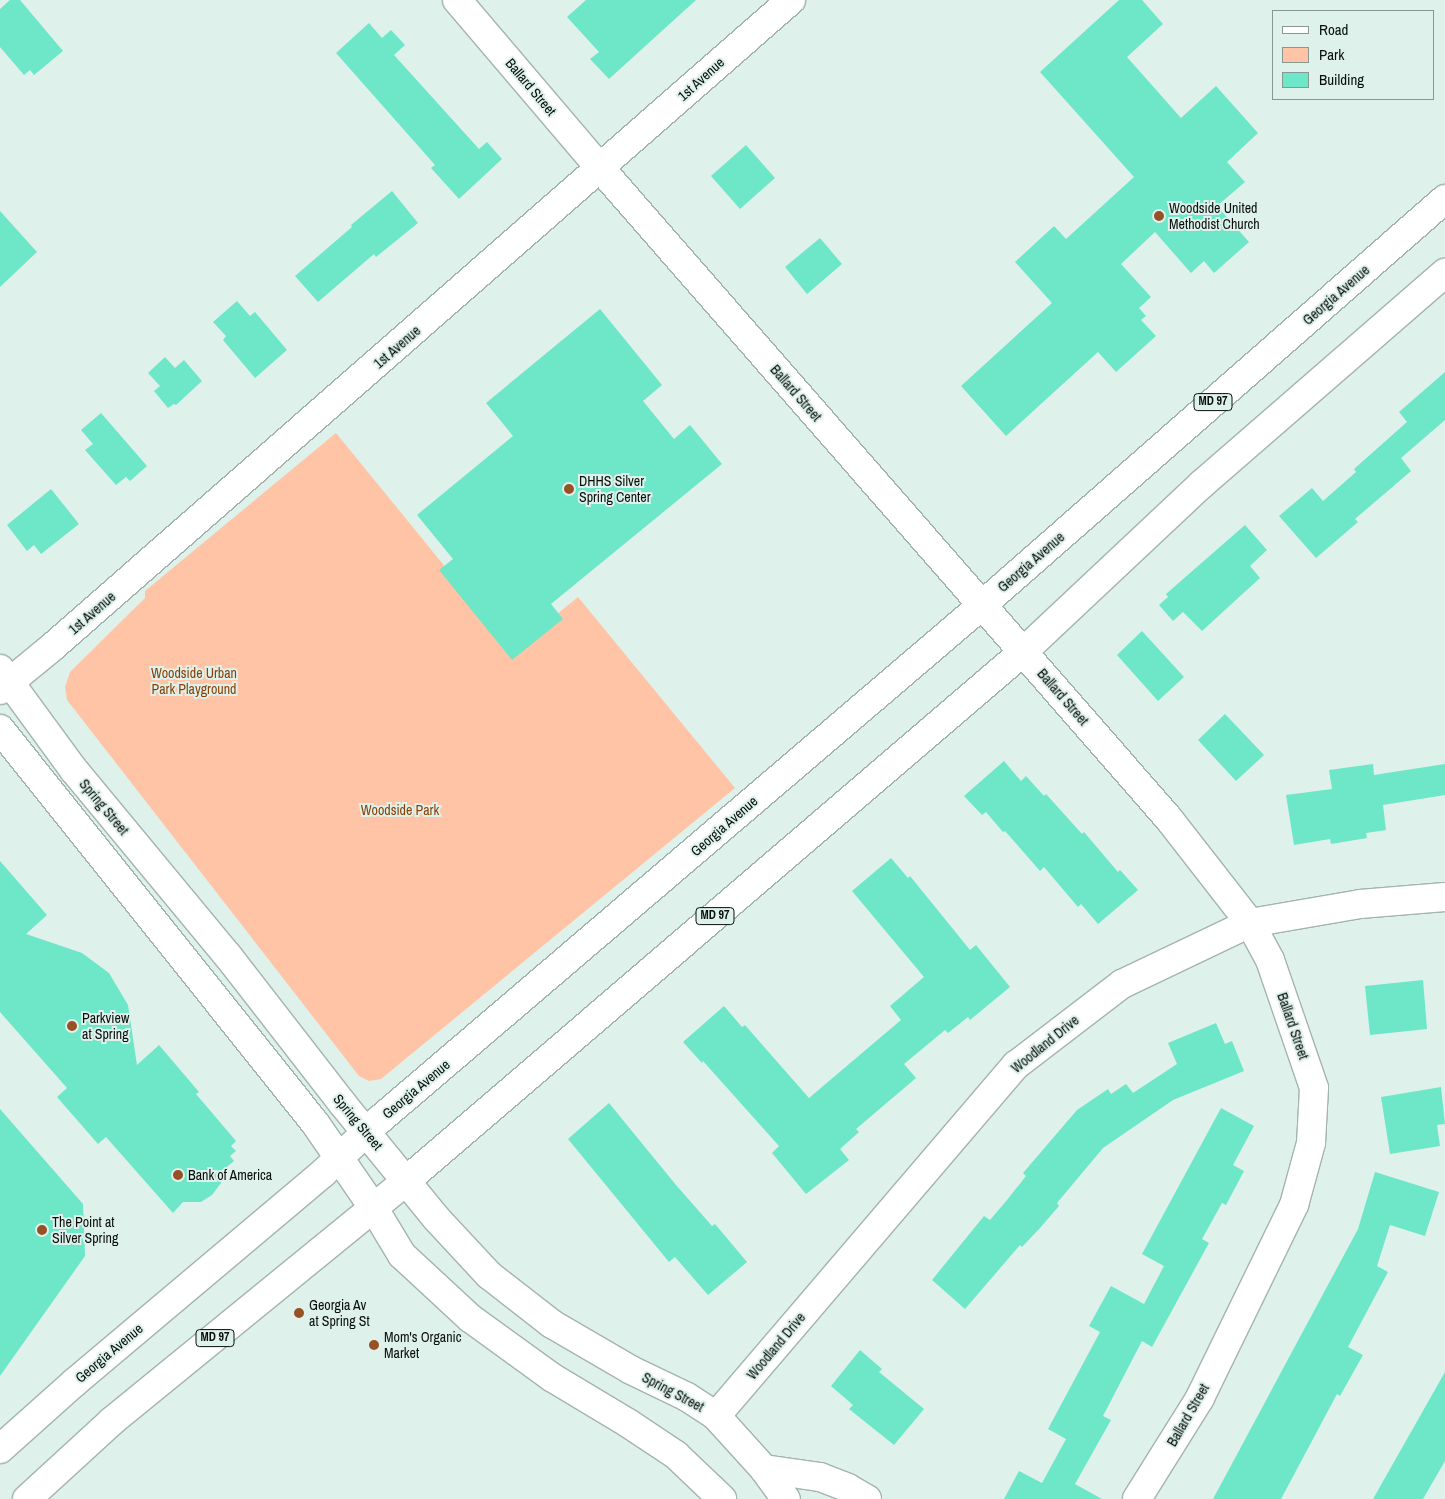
<!DOCTYPE html>
<html>
<head>
<meta charset="utf-8">
<style>
  body { margin:0 }
  #map { position:relative; width:1445px; height:1499px; overflow:hidden; background:#dff1eb; font-family:"Archivo Narrow",sans-serif }
  div>[style] { position:absolute }
  .green>* { inset:0; background:#ffc4a5 }
  .building>* { inset:0; background:#6de7c7 }
  .roads { filter:drop-shadow(1px 0 #a3b4ae) drop-shadow(-1px 0 #a3b4ae) drop-shadow(0 1px #a3b4ae) drop-shadow(0 -1px #a3b4ae) }
  .minor>* { height:28px; margin:-14px; padding:0 14px; transform-origin:14px; border-radius:14px; background:#fff }
  .major>* { height:28px; margin:-14px; padding:0 14px; transform-origin:14px; border-radius:14px; background:#fff }
  .dots>* { width:14px; height:14px; translate:-50% -50%; box-sizing:border-box; border:2px solid #dff1eb; border-radius:50% }
  span { translate:-50% -50%; white-space:nowrap; text-align:center; line-height:1.15; -webkit-text-stroke:4px #dff1eb; paint-order:stroke }
  .shield-label span { padding:1px 4px; background:#dff1eb; border:1px solid; border-radius:4px; -webkit-text-stroke-width:0 }
  .shield-label { font-size:12px; color:#080e0c; font-weight:700 }
  .street-label { font-size:14px; color:#080e0c }
  .poi-label { font-size:14px; color:#080e0c }
  .left { translate:0 -50%; text-align:left }
  .park-label { font-size:14px; color:#8b3f05 }
  .legend { position:absolute; left:1272px; top:10px; width:162px; height:90px; box-sizing:border-box; background:#dff1eb; border:1px solid #899692; margin:0; padding:6px 9px; list-style:none; font-size:15px; color:#080e0c }
  .legend li { display:flex; align-items:center; gap:10px; height:25px }
  .legend b { width:25px; border:1px solid #899692 }
</style>
</head>
<body>
<div id="map">
  <div class="green">
    <div style="clip-path:polygon(336px 433px,513px 650px,578px 597px,735px 788px,381px 1079px,369px 1081px,359px 1076px,67px 700px,65px 687px,70px 672px,145px 598px,145px 591px)"></div>
  </div>
  <div class="building">
    <div style="clip-path:polygon(10px 0,20px 0,63px 51px,34px 75px,30px 70px,24px 75px,0 47px,0 9px)"></div>
    <div style="clip-path:polygon(586px 0,696px 0,609px 79px,590px 59px,599px 52px,567px 17px)"></div>
    <div style="clip-path:polygon(1119px 0,1142px 0,1163px 24px,1127px 57px,1181px 118px,1216px 86px,1258px 133px,1227px 162px,1245px 182px,1217px 206px,1249px 242px,1214px 273px,1204px 261px,1191px 273px,1155px 232px,1121px 264px,1151px 297px,1139px 308px,1146px 316px,1141px 320px,1156px 336px,1116px 372px,1098px 352px,1006px 436px,961px 386px,1052px 303px,1015px 262px,1054px 226px,1066px 239px,1134px 177px,1040px 72px)"></div>
    <div style="clip-path:polygon(369px 23px,382px 38px,391px 30px,405px 45px,394px 55px,479px 149px,487px 142px,502px 159px,459px 199px,431px 168px,435px 165px,336px 53px)"></div>
    <div style="clip-path:polygon(746px 145px,775px 178px,740px 209px,711px 176px)"></div>
    <div style="clip-path:polygon(392px 191px,418px 223px,376px 257px,374px 254px,318px 302px,295px 276px,352px 227px,351px 225px)"></div>
    <div style="clip-path:polygon(0 211px,37px 252px,0 287px)"></div>
    <div style="clip-path:polygon(820px 238px,842px 264px,807px 294px,785px 267px)"></div>
    <div style="clip-path:polygon(237px 301px,250px 316px,255px 312px,287px 350px,255px 378px,223px 340px,226px 336px,213px 322px)"></div>
    <div style="clip-path:polygon(600px 309px,662px 385px,643px 401px,674px 439px,690px 425px,722px 464px,551px 604px,563px 619px,512px 660px,439px 570px,453px 559px,417px 515px,513px 436px,486px 403px)"></div>
    <div style="clip-path:polygon(165px 357px,175px 368px,184px 360px,202px 381px,176px 405px,174px 404px,168px 408px,154px 391px,160px 386px,148px 373px)"></div>
    <div style="clip-path:polygon(1445px 372px,1445px 420px,1401px 458px,1411px 471px,1355px 519px,1358px 522px,1316px 558px,1279px 516px,1312px 488px,1323px 501px,1356px 472px,1354px 469px,1407px 422px,1399px 412px)"></div>
    <div style="clip-path:polygon(101px 413px,147px 466px,130px 481px,126px 477px,116px 485px,85px 450px,93px 444px,81px 430px)"></div>
    <div style="clip-path:polygon(51px 489px,79px 524px,41px 554px,34px 545px,27px 551px,7px 525px)"></div>
    <div style="clip-path:polygon(1245px 525px,1267px 550px,1250px 566px,1260px 578px,1202px 631px,1183px 612px,1173px 621px,1159px 605px,1168px 597px,1166px 594px)"></div>
    <div style="clip-path:polygon(1142px 631px,1184px 677px,1158px 701px,1117px 655px)"></div>
    <div style="clip-path:polygon(1225px 714px,1264px 755px,1236px 781px,1198px 740px)"></div>
    <div style="clip-path:polygon(1004px 761px,1021px 781px,1026px 776px,1044px 796px,1046px 794px,1082px 834px,1084px 832px,1118px 872px,1120px 870px,1138px 890px,1098px 924px,1081px 904px,1078px 907px,1044px 867px,1040px 871px,1005px 831px,1003px 832px,986px 812px,982px 815px,964px 796px)"></div>
    <div style="clip-path:polygon(1373px 764px,1374px 775px,1445px 764px,1445px 795px,1383px 805px,1386px 830px,1366px 833px,1367px 838px,1331px 844px,1330px 839px,1294px 845px,1286px 795px,1332px 789px,1329px 770px)"></div>
    <div style="clip-path:polygon(891px 858px,908px 878px,910px 876px,970px 950px,976px 945px,1010px 987px,970px 1020px,968px 1017px,948px 1033px,945px 1030px,904px 1064px,916px 1078px,856px 1129px,859px 1132px,840px 1149px,849px 1160px,806px 1194px,772px 1153px,779px 1146px,703px 1061px,702px 1063px,683px 1042px,724px 1006px,742px 1027px,745px 1025px,809px 1098px,901px 1020px,890px 1006px,924px 977px,852px 891px)"></div>
    <div style="clip-path:polygon(0 861px,47px 915px,26px 934px,82px 953px,109px 973px,128px 1005px,137px 1065px,159px 1045px,199px 1092px,196px 1094px,236px 1141px,231px 1146px,236px 1151px,230px 1156px,234px 1161px,223px 1170px,221px 1183px,212px 1195px,201px 1202px,183px 1202px,173px 1213px,106px 1137px,98px 1144px,57px 1097px,67px 1088px,0 1012px)"></div>
    <div style="clip-path:polygon(1423px 980px,1427px 1029px,1370px 1035px,1365px 986px)"></div>
    <div style="clip-path:polygon(1216px 1023px,1225px 1044px,1232px 1041px,1244px 1071px,1173px 1100px,1103px 1148px,1057px 1203px,1059px 1206px,1040px 1228px,1022px 1247px,1020px 1245px,965px 1309px,932px 1280px,984px 1216px,990px 1220px,1007px 1200px,1026px 1176px,1023px 1173px,1077px 1110px,1108px 1089px,1111px 1094px,1126px 1084px,1133px 1093px,1177px 1064px,1168px 1043px)"></div>
    <div style="clip-path:polygon(1441px 1087px,1445px 1124px,1437px 1125px,1440px 1146px,1390px 1154px,1381px 1097px)"></div>
    <div style="clip-path:polygon(609px 1103px,676px 1185px,712px 1226px,715px 1224px,747px 1262px,708px 1295px,675px 1257px,669px 1262px,568px 1139px)"></div>
    <div style="clip-path:polygon(1221px 1108px,1254px 1126px,1233px 1165px,1244px 1171px,1226px 1205px,1222px 1203px,1202px 1239px,1209px 1243px,1152px 1347px,1142px 1341px,1103px 1416px,1111px 1420px,1075px 1484px,1102px 1499px,1004px 1499px,1019px 1471px,1042px 1483px,1066px 1439px,1048px 1429px,1100px 1332px,1089px 1326px,1111px 1286px,1144px 1304px,1164px 1266px,1142px 1254px)"></div>
    <div style="clip-path:polygon(0 1109px,83px 1204px,85px 1256px,0 1376px)"></div>
    <div style="clip-path:polygon(1375px 1172px,1439px 1192px,1425px 1236px,1390px 1225px,1377px 1266px,1388px 1272px,1348px 1347px,1363px 1355px,1340px 1396px,1337px 1394px,1281px 1499px,1213px 1499px,1358px 1229px)"></div>
    <div style="clip-path:polygon(860px 1350px,882px 1369px,879px 1372px,924px 1409px,894px 1445px,849px 1409px,853px 1405px,831px 1386px)"></div>
    <div style="clip-path:polygon(1445px 1372px,1445px 1461px,1423px 1499px,1373px 1499px)"></div>
  </div>
  <div class="roads">
    <div class="minor">
      <div style="left:457px;top:0;width:222px;rotate:49.6deg"></div>
      <div style="left:601px;top:169px;width:863px;rotate:48.85deg"></div>
      <div style="left:1169px;top:819px;width:132px;rotate:52.1deg"></div>
      <div style="left:1250px;top:923px;width:42px;rotate:61.6deg"></div>
      <div style="left:1270px;top:960px;width:135px;rotate:71deg"></div>
      <div style="left:1314px;top:1088px;width:55px;rotate:93.1deg"></div>
      <div style="left:1311px;top:1143px;width:64px;rotate:105.3deg"></div>
      <div style="left:1294px;top:1205px;width:215px;rotate:116deg"></div>
      <div style="left:1200px;top:1398px;width:119px;rotate:122deg"></div>
      <div style="left:0;top:690px;width:65px;rotate:-39.4deg"></div>
      <div style="left:50px;top:649px;width:985px;rotate:-41.21deg"></div>
      <div style="left:716px;top:1416px;width:462px;rotate:-49.5deg"></div>
      <div style="left:1016px;top:1065px;width:133px;rotate:-37.4deg"></div>
      <div style="left:1122px;top:984px;width:142px;rotate:-25.5deg"></div>
      <div style="left:1250px;top:923px;width:112px;rotate:-9.8deg"></div>
      <div style="left:1360px;top:904px;width:85px;rotate:-4.7deg"></div>
      <div style="left:764px;top:1469px;width:57px;rotate:8.1deg"></div>
      <div style="left:820px;top:1477px;width:30px;rotate:21deg"></div>
      <div style="left:848px;top:1488px;width:22px;rotate:30deg"></div>
    </div>
    <div class="major">
      <div style="left:0;top:669px;width:125px;rotate:53.8deg"></div>
      <div style="left:74px;top:770px;width:241px;rotate:50.4deg"></div>
      <div style="left:228px;top:956px;width:186px;rotate:52.2deg"></div>
      <div style="left:342px;top:1103px;width:149px;rotate:50.7deg"></div>
      <div style="left:436px;top:1218px;width:78px;rotate:47.1deg"></div>
      <div style="left:489px;top:1275px;width:80px;rotate:37.9deg"></div>
      <div style="left:552px;top:1324px;width:91px;rotate:30.2deg"></div>
      <div style="left:631px;top:1370px;width:62px;rotate:25.7deg"></div>
      <div style="left:687px;top:1397px;width:35px;rotate:33deg"></div>
      <div style="left:716px;top:1416px;width:72px;rotate:47.8deg"></div>
      <div style="left:764px;top:1469px;width:37px;rotate:54deg"></div>
      <div style="left:0;top:729px;width:504px;rotate:51.36deg"></div>
      <div style="left:315px;top:1123px;width:102px;rotate:55.4deg"></div>
      <div style="left:373px;top:1207px;width:56px;rotate:58.9deg"></div>
      <div style="left:402px;top:1255px;width:93px;rotate:42.8deg"></div>
      <div style="left:470px;top:1318px;width:102px;rotate:35.9deg"></div>
      <div style="left:553px;top:1378px;width:87px;rotate:31deg"></div>
      <div style="left:628px;top:1423px;width:58px;rotate:33.7deg"></div>
      <div style="left:676px;top:1455px;width:64px;rotate:43.7deg"></div>
      <div style="left:0;top:1449px;width:101px;rotate:-41.8deg"></div>
      <div style="left:75px;top:1382px;width:324px;rotate:-40.1deg"></div>
      <div style="left:323px;top:1173px;width:76px;rotate:-43.4deg"></div>
      <div style="left:378px;top:1121px;width:793px;rotate:-40.5deg"></div>
      <div style="left:981px;top:606px;width:617px;rotate:-41.26deg"></div>
      <div style="left:27px;top:1499px;width:115px;rotate:-42.5deg"></div>
      <div style="left:112px;top:1421px;width:381px;rotate:-39.2deg"></div>
      <div style="left:407px;top:1180px;width:813px;rotate:-40.61deg"></div>
      <div style="left:1024px;top:651px;width:244px;rotate:-43.2deg"></div>
      <div style="left:1202px;top:484px;width:322px;rotate:-41deg"></div>
    </div>
  </div>
  <div class="dots">
    <div style="left:1159px;top:216px;background:#975127"></div>
    <div style="left:569px;top:489px;background:#975127"></div>
    <div style="left:72px;top:1026px;background:#975127"></div>
    <div style="left:178px;top:1175px;background:#975127"></div>
    <div style="left:42px;top:1230px;background:#975127"></div>
    <div style="left:299px;top:1313px;background:#975127"></div>
    <div style="left:374px;top:1345px;background:#975127"></div>
  </div>
  <div class="shield-label">
    <span style="left:1213px;top:402px">MD 97</span>
    <span style="left:715px;top:916px">MD 97</span>
    <span style="left:215px;top:1338px">MD 97</span>
  </div>
  <div class="street-label">
    <span style="left:701px;top:79px;rotate:-42deg">1st Avenue</span>
    <span style="left:531px;top:87px;rotate:50deg">Ballard Street</span>
    <span style="left:1336px;top:295px;rotate:-41deg">Georgia Avenue</span>
    <span style="left:397px;top:347px;rotate:-41deg">1st Avenue</span>
    <span style="left:796px;top:393px;rotate:49deg">Ballard Street</span>
    <span style="left:1031px;top:562px;rotate:-41deg">Georgia Avenue</span>
    <span style="left:92px;top:613px;rotate:-41deg">1st Avenue</span>
    <span style="left:1063px;top:697px;rotate:49deg">Ballard Street</span>
    <span style="left:104px;top:807px;rotate:50deg">Spring Street</span>
    <span style="left:724px;top:826px;rotate:-41deg">Georgia Avenue</span>
    <span style="left:1293px;top:1026px;rotate:71deg">Ballard Street</span>
    <span style="left:1045px;top:1044px;rotate:-39deg">Woodland Drive</span>
    <span style="left:416px;top:1089px;rotate:-40deg">Georgia Avenue</span>
    <span style="left:358px;top:1122px;rotate:50deg">Spring Street</span>
    <span style="left:776px;top:1346px;rotate:-50deg">Woodland Drive</span>
    <span style="left:109px;top:1353px;rotate:-40deg">Georgia Avenue</span>
    <span style="left:673px;top:1392px;rotate:28deg">Spring Street</span>
    <span style="left:1188px;top:1415px;rotate:-60deg">Ballard Street</span>
  </div>
  <div class="poi-label">
    <span class="left" style="left:1169px;top:216px">Woodside United<br>Methodist Church</span>
    <span class="left" style="left:579px;top:489px">DHHS Silver<br>Spring Center</span>
    <span class="left" style="left:82px;top:1026px">Parkview<br>at Spring</span>
    <span class="left" style="left:188px;top:1175px">Bank of America</span>
    <span class="left" style="left:52px;top:1230px">The Point at<br>Silver Spring</span>
    <span class="left" style="left:309px;top:1313px">Georgia Av<br>at Spring St</span>
    <span class="left" style="left:384px;top:1345px">Mom's Organic<br>Market</span>
  </div>
  <div class="park-label">
    <span style="left:194px;top:681px">Woodside Urban<br>Park Playground</span>
    <span style="left:400px;top:810px">Woodside Park</span>
  </div>
  <ul class="legend">
  <li><b style="height:6px;background:#fff"></b>Road</li>
  <li><b style="height:14px;background:#ffc4a5"></b>Park</li>
  <li><b style="height:14px;background:#6de7c7"></b>Building</li>
  </ul>
</div>
</body>
</html>
